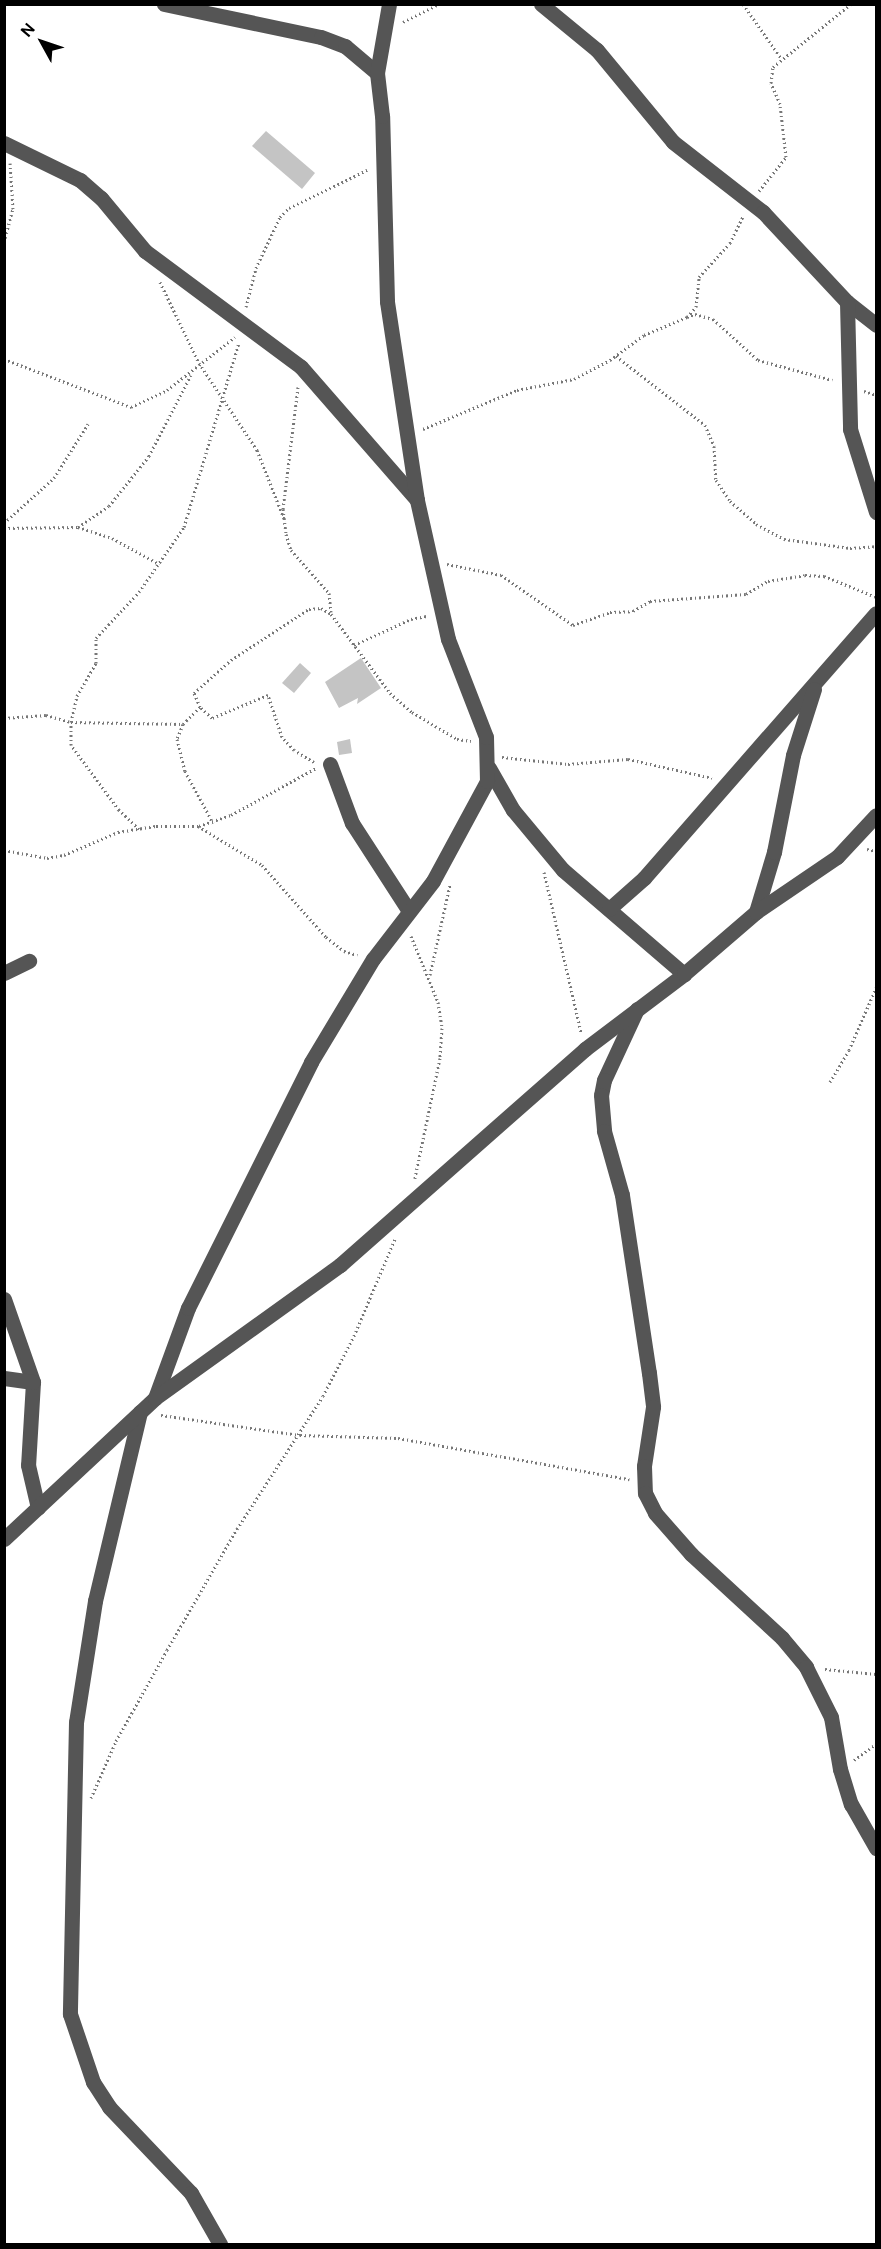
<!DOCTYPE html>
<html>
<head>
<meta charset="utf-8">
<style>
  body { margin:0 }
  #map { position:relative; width:881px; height:2249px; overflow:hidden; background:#fff; font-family:"DM Sans",sans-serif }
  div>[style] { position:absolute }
  .building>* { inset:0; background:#c4c4c4 }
  .path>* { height:3px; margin-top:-1.5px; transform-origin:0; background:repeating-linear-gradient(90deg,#777 0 1.5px,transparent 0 4.5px) }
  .minor>* { height:15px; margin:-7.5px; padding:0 7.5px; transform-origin:7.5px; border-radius:7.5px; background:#555 }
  span { translate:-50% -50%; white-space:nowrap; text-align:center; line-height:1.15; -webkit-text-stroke:4.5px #fff; paint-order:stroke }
  .frame { position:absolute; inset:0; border:6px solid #000; pointer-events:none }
  .north { position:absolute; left:12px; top:12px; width:60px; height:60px; -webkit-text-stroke:4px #fff; paint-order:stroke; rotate:310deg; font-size:16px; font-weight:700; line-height:24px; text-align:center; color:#000 }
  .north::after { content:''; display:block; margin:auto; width:21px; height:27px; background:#000; clip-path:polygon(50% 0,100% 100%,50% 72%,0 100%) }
</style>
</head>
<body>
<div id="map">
  <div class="building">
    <div style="clip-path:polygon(266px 131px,315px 173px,302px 189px,252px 146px)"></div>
    <div style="clip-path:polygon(361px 658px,381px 688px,357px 704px,358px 698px,339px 708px,325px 682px)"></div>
    <div style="clip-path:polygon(300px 663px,311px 673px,294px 693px,282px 683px)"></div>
    <div style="clip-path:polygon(350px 739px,352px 753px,339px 755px,337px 742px)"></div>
  </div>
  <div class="path">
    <div style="left:743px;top:4px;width:66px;rotate:54.9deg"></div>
    <div style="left:403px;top:22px;width:40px;rotate:-26.6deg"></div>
    <div style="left:759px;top:191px;width:43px;rotate:-51.5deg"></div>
    <div style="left:786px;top:157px;width:53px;rotate:-96.5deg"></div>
    <div style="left:780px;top:104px;width:23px;rotate:-113deg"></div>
    <div style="left:771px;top:83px;width:16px;rotate:-83deg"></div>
    <div style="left:773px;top:67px;width:100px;rotate:-38.9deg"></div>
    <div style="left:4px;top:242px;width:34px;rotate:-75deg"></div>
    <div style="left:13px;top:209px;width:46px;rotate:-93.7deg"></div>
    <div style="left:160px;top:282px;width:90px;rotate:64.3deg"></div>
    <div style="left:199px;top:363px;width:105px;rotate:56.3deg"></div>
    <div style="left:257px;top:450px;width:76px;rotate:68.5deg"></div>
    <div style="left:246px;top:307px;width:40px;rotate:-75.6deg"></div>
    <div style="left:256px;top:268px;width:56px;rotate:-64.8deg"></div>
    <div style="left:280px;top:217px;width:13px;rotate:-45deg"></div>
    <div style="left:289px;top:208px;width:87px;rotate:-26deg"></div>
    <div style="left:687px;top:317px;width:9px;rotate:-21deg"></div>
    <div style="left:695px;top:314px;width:19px;rotate:16deg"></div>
    <div style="left:713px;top:319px;width:61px;rotate:42.3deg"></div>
    <div style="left:758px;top:360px;width:77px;rotate:15.1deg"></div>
    <div style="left:616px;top:356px;width:113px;rotate:37.8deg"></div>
    <div style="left:705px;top:425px;width:23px;rotate:67deg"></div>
    <div style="left:714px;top:446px;width:34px;rotate:87deg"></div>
    <div style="left:716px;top:480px;width:25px;rotate:56deg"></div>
    <div style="left:730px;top:501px;width:35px;rotate:41deg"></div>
    <div style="left:756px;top:524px;width:32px;rotate:28deg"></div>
    <div style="left:784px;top:539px;width:67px;rotate:7.8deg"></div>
    <div style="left:850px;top:548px;width:26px;rotate:-4deg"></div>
    <div style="left:4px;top:359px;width:136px;rotate:20.7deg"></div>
    <div style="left:131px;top:407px;width:40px;rotate:-25deg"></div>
    <div style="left:167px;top:390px;width:86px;rotate:-37.9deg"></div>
    <div style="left:298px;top:387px;width:123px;rotate:97deg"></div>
    <div style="left:283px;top:509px;width:25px;rotate:83deg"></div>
    <div style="left:286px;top:534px;width:17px;rotate:73deg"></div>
    <div style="left:291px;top:550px;width:57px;rotate:48.5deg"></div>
    <div style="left:329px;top:593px;width:19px;rotate:84deg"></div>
    <div style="left:864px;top:391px;width:13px;rotate:18deg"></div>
    <div style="left:423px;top:429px;width:102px;rotate:-22.5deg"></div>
    <div style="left:517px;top:390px;width:58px;rotate:-10.9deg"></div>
    <div style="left:574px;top:379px;width:41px;rotate:-27.8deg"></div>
    <div style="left:610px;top:360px;width:42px;rotate:-36.3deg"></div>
    <div style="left:644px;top:335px;width:47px;rotate:-22.7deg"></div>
    <div style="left:687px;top:317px;width:13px;rotate:-48deg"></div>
    <div style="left:696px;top:307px;width:30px;rotate:-84deg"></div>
    <div style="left:699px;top:277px;width:46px;rotate:-47.6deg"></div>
    <div style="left:730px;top:243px;width:30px;rotate:-64deg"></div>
    <div style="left:4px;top:523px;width:67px;rotate:-42deg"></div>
    <div style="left:54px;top:478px;width:64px;rotate:-57.8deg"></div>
    <div style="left:78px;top:527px;width:37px;rotate:-34deg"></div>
    <div style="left:109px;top:506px;width:64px;rotate:-51.3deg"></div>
    <div style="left:149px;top:456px;width:91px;rotate:-62.6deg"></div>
    <div style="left:4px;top:528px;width:74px;rotate:-0.8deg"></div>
    <div style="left:78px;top:527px;width:36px;rotate:18deg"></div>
    <div style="left:112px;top:538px;width:54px;rotate:29deg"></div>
    <div style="left:447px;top:564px;width:55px;rotate:11.5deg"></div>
    <div style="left:501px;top:575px;width:88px;rotate:34.8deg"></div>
    <div style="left:573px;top:625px;width:39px;rotate:-19deg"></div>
    <div style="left:610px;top:612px;width:23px;rotate:-2deg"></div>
    <div style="left:633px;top:611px;width:20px;rotate:-30deg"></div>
    <div style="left:650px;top:601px;width:96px;rotate:-4.2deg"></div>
    <div style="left:746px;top:594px;width:26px;rotate:-31deg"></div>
    <div style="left:768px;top:581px;width:37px;rotate:-9deg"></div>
    <div style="left:805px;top:575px;width:19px;rotate:3deg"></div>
    <div style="left:824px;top:576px;width:56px;rotate:22deg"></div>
    <div style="left:354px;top:645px;width:63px;rotate:-24.5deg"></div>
    <div style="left:411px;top:619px;width:16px;rotate:-11deg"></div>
    <div style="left:200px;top:707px;width:24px;rotate:135deg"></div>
    <div style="left:183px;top:724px;width:16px;rotate:112deg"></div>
    <div style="left:177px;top:739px;width:33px;rotate:76deg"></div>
    <div style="left:185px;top:771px;width:59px;rotate:61.7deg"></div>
    <div style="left:4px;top:718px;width:42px;rotate:-4.1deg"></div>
    <div style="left:46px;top:715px;width:26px;rotate:16deg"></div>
    <div style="left:71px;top:722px;width:112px;rotate:1deg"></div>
    <div style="left:502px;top:757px;width:66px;rotate:6.1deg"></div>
    <div style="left:568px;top:764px;width:60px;rotate:-4.8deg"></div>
    <div style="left:628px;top:759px;width:86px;rotate:12.7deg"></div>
    <div style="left:314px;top:762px;width:23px;rotate:-149deg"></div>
    <div style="left:294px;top:750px;width:18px;rotate:-133deg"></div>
    <div style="left:282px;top:737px;width:44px;rotate:-108.4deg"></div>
    <div style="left:268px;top:695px;width:61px;rotate:157.7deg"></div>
    <div style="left:212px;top:718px;width:16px;rotate:-137deg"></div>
    <div style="left:200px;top:707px;width:15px;rotate:-113deg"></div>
    <div style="left:194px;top:693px;width:50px;rotate:-41.7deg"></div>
    <div style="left:231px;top:660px;width:93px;rotate:-33.2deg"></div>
    <div style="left:309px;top:609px;width:12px;rotate:-5deg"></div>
    <div style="left:321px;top:608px;width:12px;rotate:31deg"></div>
    <div style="left:331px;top:614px;width:99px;rotate:53.2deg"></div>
    <div style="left:390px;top:693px;width:29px;rotate:41deg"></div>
    <div style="left:412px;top:712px;width:52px;rotate:31deg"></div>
    <div style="left:457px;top:739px;width:14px;rotate:8deg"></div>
    <div style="left:199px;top:826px;width:34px;rotate:-19deg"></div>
    <div style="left:231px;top:815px;width:97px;rotate:-28.9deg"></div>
    <div style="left:139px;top:829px;width:28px;rotate:-136deg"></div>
    <div style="left:119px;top:810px;width:81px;rotate:-126.4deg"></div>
    <div style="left:71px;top:745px;width:23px;rotate:-90deg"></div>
    <div style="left:71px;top:722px;width:27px;rotate:-77deg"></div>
    <div style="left:77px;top:696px;width:38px;rotate:-60deg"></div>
    <div style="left:96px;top:663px;width:25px;rotate:-90deg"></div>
    <div style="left:96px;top:638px;width:63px;rotate:-46.9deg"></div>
    <div style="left:139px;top:592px;width:79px;rotate:-55.3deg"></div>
    <div style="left:184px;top:527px;width:193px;rotate:-73.4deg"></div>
    <div style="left:867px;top:849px;width:9px;rotate:13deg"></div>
    <div style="left:4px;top:850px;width:44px;rotate:10.5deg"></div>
    <div style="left:47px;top:858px;width:17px;rotate:-10deg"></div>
    <div style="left:64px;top:855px;width:59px;rotate:-23.1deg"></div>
    <div style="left:118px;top:832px;width:38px;rotate:-9deg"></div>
    <div style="left:156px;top:826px;width:42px"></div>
    <div style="left:198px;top:826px;width:75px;rotate:31.4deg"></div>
    <div style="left:262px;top:865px;width:96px;rotate:48.4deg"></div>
    <div style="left:326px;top:937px;width:23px;rotate:38deg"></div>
    <div style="left:344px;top:951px;width:14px;rotate:17deg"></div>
    <div style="left:544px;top:872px;width:164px;rotate:77deg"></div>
    <div style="left:411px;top:936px;width:71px;rotate:67.8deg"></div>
    <div style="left:438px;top:1002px;width:26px;rotate:81deg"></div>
    <div style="left:442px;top:1028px;width:30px;rotate:94deg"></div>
    <div style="left:440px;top:1058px;width:123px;rotate:101.8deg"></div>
    <div style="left:430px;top:975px;width:92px;rotate:-77.5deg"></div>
    <div style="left:830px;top:1082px;width:37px;rotate:-59deg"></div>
    <div style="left:849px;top:1050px;width:68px;rotate:-66.5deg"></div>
    <div style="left:161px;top:1415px;width:140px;rotate:8.2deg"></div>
    <div style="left:300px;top:1435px;width:98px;rotate:1.8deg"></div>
    <div style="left:398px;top:1438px;width:235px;rotate:10.1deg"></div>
    <div style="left:825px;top:1669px;width:51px;rotate:5.6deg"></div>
    <div style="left:854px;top:1760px;width:27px;rotate:-36deg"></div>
    <div style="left:91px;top:1798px;width:62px;rotate:-66.3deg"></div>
    <div style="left:116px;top:1741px;width:104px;rotate:-60.7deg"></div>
    <div style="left:167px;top:1650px;width:140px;rotate:-60deg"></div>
    <div style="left:237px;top:1529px;width:158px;rotate:-57.1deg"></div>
    <div style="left:323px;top:1396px;width:68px;rotate:-62.7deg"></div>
    <div style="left:354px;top:1336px;width:105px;rotate:-67.1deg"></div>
  </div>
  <div class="minor">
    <div style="left:164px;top:4px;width:160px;rotate:11.9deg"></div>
    <div style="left:321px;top:37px;width:26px;rotate:21deg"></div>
    <div style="left:345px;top:46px;width:42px;rotate:40.2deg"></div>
    <div style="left:541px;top:4px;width:72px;rotate:39.4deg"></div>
    <div style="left:597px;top:50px;width:119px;rotate:50.4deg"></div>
    <div style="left:673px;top:142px;width:114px;rotate:37.9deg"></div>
    <div style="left:763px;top:212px;width:123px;rotate:47deg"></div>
    <div style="left:847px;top:302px;width:37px;rotate:38deg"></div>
    <div style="left:4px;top:143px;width:85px;rotate:26deg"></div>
    <div style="left:80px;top:180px;width:28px;rotate:41deg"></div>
    <div style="left:101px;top:198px;width:69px;rotate:50.3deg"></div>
    <div style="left:145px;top:251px;width:194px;rotate:36.6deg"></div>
    <div style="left:301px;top:367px;width:176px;rotate:48.9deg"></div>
    <div style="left:847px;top:302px;width:127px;rotate:88.6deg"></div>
    <div style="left:850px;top:429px;width:87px;rotate:72.6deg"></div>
    <div style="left:330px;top:764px;width:63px;rotate:69.6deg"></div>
    <div style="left:352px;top:823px;width:105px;rotate:57.1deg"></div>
    <div style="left:489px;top:768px;width:48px;rotate:60.3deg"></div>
    <div style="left:513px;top:810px;width:78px;rotate:50.2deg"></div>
    <div style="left:563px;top:870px;width:160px;rotate:40.7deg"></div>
    <div style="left:609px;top:909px;width:47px;rotate:-41.5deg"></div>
    <div style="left:644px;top:878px;width:352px;rotate:-48.8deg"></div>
    <div style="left:756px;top:912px;width:63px;rotate:-73.3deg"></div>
    <div style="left:774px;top:852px;width:99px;rotate:-78.9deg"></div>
    <div style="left:793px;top:755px;width:69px;rotate:-72.3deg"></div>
    <div style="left:4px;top:973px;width:28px;rotate:-26deg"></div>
    <div style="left:637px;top:1009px;width:78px;rotate:114.9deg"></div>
    <div style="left:604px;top:1080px;width:15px;rotate:101deg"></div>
    <div style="left:601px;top:1095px;width:36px;rotate:85deg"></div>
    <div style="left:604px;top:1131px;width:66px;rotate:74.3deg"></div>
    <div style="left:622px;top:1195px;width:180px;rotate:81.4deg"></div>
    <div style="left:649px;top:1373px;width:34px;rotate:83deg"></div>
    <div style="left:653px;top:1407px;width:60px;rotate:98.7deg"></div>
    <div style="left:644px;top:1466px;width:27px;rotate:88deg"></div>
    <div style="left:645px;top:1493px;width:22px;rotate:63deg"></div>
    <div style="left:655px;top:1513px;width:55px;rotate:48.7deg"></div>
    <div style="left:691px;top:1554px;width:124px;rotate:42.7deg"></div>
    <div style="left:782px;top:1638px;width:38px;rotate:50deg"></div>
    <div style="left:806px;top:1667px;width:56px;rotate:63.4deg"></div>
    <div style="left:831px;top:1717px;width:53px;rotate:80.2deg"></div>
    <div style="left:840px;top:1769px;width:37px;rotate:73deg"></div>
    <div style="left:851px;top:1804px;width:51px;rotate:60.4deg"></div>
    <div style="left:4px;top:1299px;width:88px;rotate:70.7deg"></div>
    <div style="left:33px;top:1382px;width:83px;rotate:93.4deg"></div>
    <div style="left:28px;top:1465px;width:44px;rotate:76.9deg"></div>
    <div style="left:4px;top:1378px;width:29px;rotate:8deg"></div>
    <div style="left:155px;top:1398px;width:96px;rotate:-69.9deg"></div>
    <div style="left:188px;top:1308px;width:275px;rotate:-63.4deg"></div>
    <div style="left:311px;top:1062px;width:120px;rotate:-59deg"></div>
    <div style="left:373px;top:959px;width:98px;rotate:-52.4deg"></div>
    <div style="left:433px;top:881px;width:114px;rotate:-61.6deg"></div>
    <div style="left:487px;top:781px;width:44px;rotate:-91.3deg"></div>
    <div style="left:486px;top:737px;width:105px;rotate:-111.2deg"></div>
    <div style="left:448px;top:639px;width:142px;rotate:-102.6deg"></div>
    <div style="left:417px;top:500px;width:201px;rotate:-98.6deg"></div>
    <div style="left:387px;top:301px;width:185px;rotate:-91.5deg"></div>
    <div style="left:382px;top:116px;width:43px;rotate:-96.6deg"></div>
    <div style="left:377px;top:73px;width:70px;rotate:-80.1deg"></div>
    <div style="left:140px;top:1412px;width:194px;rotate:103.4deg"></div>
    <div style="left:95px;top:1601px;width:122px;rotate:98.9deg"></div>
    <div style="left:76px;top:1722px;width:292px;rotate:91.2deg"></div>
    <div style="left:70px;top:2014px;width:72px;rotate:71.3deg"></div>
    <div style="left:93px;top:2082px;width:30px;rotate:57deg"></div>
    <div style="left:109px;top:2107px;width:119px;rotate:46.4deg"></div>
    <div style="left:191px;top:2193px;width:59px;rotate:60.4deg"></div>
    <div style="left:4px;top:1539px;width:207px;rotate:-43deg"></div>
    <div style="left:155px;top:1398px;width:228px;rotate:-35.7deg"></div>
    <div style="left:340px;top:1265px;width:327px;rotate:-41.4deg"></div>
    <div style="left:585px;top:1049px;width:124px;rotate:-37.1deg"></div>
    <div style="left:684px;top:974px;width:95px;rotate:-40.7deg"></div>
    <div style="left:756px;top:912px;width:98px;rotate:-34.2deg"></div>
    <div style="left:837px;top:857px;width:57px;rotate:-47.1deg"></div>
  </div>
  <div class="frame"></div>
  <div class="north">N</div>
</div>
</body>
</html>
